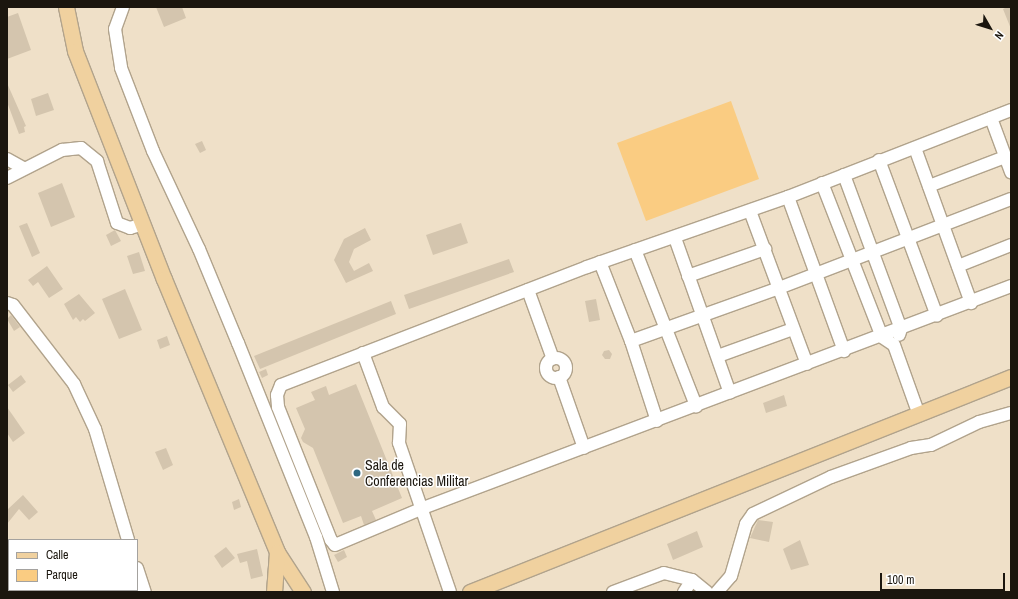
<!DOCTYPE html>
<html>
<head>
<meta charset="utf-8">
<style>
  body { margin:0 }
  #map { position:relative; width:1018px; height:599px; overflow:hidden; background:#efe0c8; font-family:"Archivo Narrow",sans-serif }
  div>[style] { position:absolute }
  .green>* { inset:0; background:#facc82 }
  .building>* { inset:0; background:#d4c5ae }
  .roads { filter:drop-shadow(1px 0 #b1a38c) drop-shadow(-1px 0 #b1a38c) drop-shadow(0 1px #b1a38c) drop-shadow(0 -1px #b1a38c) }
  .minor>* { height:12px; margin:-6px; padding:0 6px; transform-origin:6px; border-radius:6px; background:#fff }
  .minor>.ring { margin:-6px; padding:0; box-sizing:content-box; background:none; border:12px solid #fff; border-radius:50% }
  .major>* { height:15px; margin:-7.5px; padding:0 7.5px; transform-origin:7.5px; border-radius:7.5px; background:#f0d19f }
  .dots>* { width:11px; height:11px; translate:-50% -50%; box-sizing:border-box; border:2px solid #fff; border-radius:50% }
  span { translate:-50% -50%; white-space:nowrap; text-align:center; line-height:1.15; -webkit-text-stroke:3px #fff; paint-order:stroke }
  .poi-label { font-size:14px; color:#1b160e }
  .left { translate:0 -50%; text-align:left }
  .frame { position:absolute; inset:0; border:8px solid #1b160e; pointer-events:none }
  .legend { position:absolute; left:8px; top:539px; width:130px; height:52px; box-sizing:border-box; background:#fff; border:1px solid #a4a29f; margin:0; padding:5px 7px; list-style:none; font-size:12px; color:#1b160e }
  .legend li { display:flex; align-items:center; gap:8px; height:20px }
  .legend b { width:20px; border:1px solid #a4a29f }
  .north { position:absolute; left:970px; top:8px; width:40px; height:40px; -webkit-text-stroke:3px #fff; paint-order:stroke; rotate:129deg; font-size:11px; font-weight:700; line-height:16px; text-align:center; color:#1b160e }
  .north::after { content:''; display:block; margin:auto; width:14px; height:18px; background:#1b160e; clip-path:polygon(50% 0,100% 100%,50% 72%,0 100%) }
  .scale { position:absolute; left:880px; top:573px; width:125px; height:18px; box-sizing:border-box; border:2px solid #1b160e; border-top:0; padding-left:5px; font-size:12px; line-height:14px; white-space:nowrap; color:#1b160e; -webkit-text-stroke:3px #fff; paint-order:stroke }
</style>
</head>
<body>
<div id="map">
  <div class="green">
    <div style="clip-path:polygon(731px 101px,759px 179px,646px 221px,617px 143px)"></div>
  </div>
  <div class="building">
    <div style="clip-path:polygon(156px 7px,182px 7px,186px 18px,164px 27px)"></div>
    <div style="clip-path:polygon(1007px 7px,1011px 7px,1011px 29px,1003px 9px)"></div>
    <div style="clip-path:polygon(18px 13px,31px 50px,7px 59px,7px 17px)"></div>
    <div style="clip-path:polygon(7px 83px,26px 126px,24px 127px,25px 132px,19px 134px,7px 102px)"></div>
    <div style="clip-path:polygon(48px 93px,54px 110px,36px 116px,31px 99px)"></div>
    <div style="clip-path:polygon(202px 141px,206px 150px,200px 153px,195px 144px)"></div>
    <div style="clip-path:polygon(62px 183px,75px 217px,51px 227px,38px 193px)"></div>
    <div style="clip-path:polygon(27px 223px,40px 253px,32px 257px,19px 226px)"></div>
    <div style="clip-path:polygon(461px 223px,468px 243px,433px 255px,426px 235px)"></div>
    <div style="clip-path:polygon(365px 228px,371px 240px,354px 249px,349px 262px,354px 271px,369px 263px,373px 271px,346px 283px,334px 260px,344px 239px)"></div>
    <div style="clip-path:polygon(115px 230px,121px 241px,111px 246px,106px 235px)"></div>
    <div style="clip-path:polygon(139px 252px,145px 271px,133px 274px,127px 256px)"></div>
    <div style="clip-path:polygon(509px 259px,514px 272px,409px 309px,404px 295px)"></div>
    <div style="clip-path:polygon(47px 266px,63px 289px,49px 298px,38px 282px,33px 286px,28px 280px)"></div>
    <div style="clip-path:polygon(125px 289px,142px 330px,119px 339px,102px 299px)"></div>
    <div style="clip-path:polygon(79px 294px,95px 313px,85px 321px,83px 319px,80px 322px,76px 317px,73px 320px,64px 304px)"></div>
    <div style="clip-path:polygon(596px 299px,600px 320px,589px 322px,585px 301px)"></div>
    <div style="clip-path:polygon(391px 301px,396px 314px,260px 369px,254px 356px)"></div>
    <div style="clip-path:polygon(11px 315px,20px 327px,14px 331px,7px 319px)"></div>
    <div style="clip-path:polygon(167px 336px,170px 345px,160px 349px,157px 340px)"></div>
    <div style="clip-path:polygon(609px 350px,612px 354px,610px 359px,605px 359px,602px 355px,604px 351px)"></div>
    <div style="clip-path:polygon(266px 369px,268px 375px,262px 378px,259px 372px)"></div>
    <div style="clip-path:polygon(21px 375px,26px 382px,13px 392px,8px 385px)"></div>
    <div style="clip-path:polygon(356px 384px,402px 498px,372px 511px,376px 520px,364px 525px,361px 516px,343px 523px,313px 448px,303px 442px,301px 438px,305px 429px,296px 408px,315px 400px,311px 392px,326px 386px,329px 395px)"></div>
    <div style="clip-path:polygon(784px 395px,787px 406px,766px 413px,763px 403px)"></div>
    <div style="clip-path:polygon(7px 407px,25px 433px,13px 442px,7px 433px)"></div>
    <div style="clip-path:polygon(166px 448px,173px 465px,163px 470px,155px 452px)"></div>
    <div style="clip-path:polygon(23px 495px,38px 512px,29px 520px,19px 509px,7px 524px,7px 510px)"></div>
    <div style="clip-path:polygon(239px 499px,241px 507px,234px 510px,232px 502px)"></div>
    <div style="clip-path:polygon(758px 520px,773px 522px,769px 542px,750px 538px)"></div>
    <div style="clip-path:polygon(697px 531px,703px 547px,673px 560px,667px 544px)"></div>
    <div style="clip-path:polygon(800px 540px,809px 565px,791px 570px,783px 549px)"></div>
    <div style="clip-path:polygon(226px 547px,235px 558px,222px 568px,214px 556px)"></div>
    <div style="clip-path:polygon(257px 549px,263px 576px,251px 579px,247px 561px,240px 563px,237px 554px)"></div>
    <div style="clip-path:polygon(344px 550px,347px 557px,338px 562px,334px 555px)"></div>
  </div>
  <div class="roads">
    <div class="minor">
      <div style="left:123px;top:7px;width:23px;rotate:110deg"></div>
      <div style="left:115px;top:29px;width:39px;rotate:81deg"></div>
      <div style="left:121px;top:68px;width:89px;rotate:68.9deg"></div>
      <div style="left:153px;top:151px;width:108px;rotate:64.9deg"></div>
      <div style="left:199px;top:249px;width:102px;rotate:67.5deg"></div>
      <div style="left:238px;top:343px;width:209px;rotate:68.1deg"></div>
      <div style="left:316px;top:537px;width:58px;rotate:72.8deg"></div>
      <div style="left:1011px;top:110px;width:239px;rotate:158.7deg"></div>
      <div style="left:788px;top:197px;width:213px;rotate:160.8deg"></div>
      <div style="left:587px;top:267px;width:328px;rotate:158.9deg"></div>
      <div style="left:281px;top:385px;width:11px;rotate:112deg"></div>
      <div style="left:277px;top:395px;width:12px;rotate:85deg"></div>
      <div style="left:278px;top:407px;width:143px;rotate:68.3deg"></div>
      <div style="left:331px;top:540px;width:6px;rotate:51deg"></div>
      <div style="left:335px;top:545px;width:95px;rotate:-22.8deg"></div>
      <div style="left:423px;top:508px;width:629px;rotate:-20.68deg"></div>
      <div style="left:991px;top:118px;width:58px;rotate:69.7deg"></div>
      <div style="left:915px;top:148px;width:165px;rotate:70.1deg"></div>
      <div style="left:7px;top:159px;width:18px;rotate:29deg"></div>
      <div style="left:879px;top:160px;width:166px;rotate:69.6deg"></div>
      <div style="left:844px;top:175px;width:164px;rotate:69.7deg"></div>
      <div style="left:901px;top:329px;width:6px;rotate:108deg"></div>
      <div style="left:7px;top:178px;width:62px;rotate:-27deg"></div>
      <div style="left:62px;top:150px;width:19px;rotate:-6deg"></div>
      <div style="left:81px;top:148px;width:21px;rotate:39deg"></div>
      <div style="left:97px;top:161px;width:65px;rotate:72.1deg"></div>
      <div style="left:117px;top:223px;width:14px;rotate:21deg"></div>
      <div style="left:130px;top:228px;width:14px;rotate:-17deg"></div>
      <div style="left:822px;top:183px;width:165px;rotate:68.7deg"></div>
      <div style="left:882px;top:337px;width:14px;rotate:34deg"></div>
      <div style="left:894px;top:345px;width:74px;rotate:70.3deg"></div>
      <div style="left:929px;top:186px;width:81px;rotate:-20.9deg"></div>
      <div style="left:788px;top:197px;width:164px;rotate:70deg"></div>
      <div style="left:750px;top:211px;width:163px;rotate:69.6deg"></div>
      <div style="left:675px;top:238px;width:164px;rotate:70.5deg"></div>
      <div style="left:635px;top:250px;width:168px;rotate:68.6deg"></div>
      <div style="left:600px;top:262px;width:85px;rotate:68.6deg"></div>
      <div style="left:631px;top:341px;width:84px;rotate:72deg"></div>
      <div style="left:958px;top:266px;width:57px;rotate:-21.6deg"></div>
      <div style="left:688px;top:276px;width:82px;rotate:-19.3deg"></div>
      <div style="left:528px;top:290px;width:73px;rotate:70.1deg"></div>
      <div style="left:7px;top:303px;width:6px;rotate:18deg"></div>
      <div style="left:13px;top:305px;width:100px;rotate:52.3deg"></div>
      <div style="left:74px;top:384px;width:50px;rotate:65deg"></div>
      <div style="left:95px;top:429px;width:116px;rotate:73.4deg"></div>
      <div style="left:631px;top:341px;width:157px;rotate:-19.7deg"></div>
      <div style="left:779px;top:288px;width:248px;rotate:-21deg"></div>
      <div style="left:363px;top:353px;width:58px;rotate:69.7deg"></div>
      <div style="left:383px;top:407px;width:24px;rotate:45deg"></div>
      <div style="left:400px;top:424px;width:19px;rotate:93deg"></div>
      <div style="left:399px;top:443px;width:157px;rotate:71.1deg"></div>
      <div style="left:718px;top:356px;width:80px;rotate:-19.8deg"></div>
      <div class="ring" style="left:546px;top:358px;width:8px;height:8px"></div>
      <div style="left:559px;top:377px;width:75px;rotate:70.6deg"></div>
      <div style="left:137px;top:568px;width:25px;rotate:72deg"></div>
      <div style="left:613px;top:592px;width:54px;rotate:-20.4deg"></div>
      <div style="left:664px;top:573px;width:29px;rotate:14deg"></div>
      <div style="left:692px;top:580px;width:19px;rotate:39deg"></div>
      <div style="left:684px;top:592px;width:14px;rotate:-56deg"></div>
      <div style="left:717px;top:592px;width:21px;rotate:-49deg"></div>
      <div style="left:731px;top:576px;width:54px;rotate:-73.9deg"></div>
      <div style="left:746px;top:524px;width:12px;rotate:-55deg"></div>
      <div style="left:753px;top:514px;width:86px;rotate:-25.4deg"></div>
      <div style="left:831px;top:477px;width:85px;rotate:-19.9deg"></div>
      <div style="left:911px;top:448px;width:20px;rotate:-9deg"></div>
      <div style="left:931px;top:445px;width:53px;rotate:-25.6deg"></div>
      <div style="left:979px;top:422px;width:33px;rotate:-16deg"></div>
    </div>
    <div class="major">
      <div style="left:66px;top:7px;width:45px;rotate:78.4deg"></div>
      <div style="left:75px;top:51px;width:245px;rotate:68.7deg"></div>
      <div style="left:164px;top:279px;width:295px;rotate:67.5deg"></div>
      <div style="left:277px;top:552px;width:48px;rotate:57deg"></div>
      <div style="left:274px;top:592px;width:40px;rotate:-85.7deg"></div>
      <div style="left:470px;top:592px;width:582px;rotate:-21.67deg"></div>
    </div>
  </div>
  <div class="dots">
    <div style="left:357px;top:473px;background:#2e6881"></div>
  </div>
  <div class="poi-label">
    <span class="left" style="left:365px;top:473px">Sala de<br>Conferencias Militar</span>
  </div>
  <div class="frame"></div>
  <ul class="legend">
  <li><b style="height:5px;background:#f0d19f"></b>Calle</li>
  <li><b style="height:11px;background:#facc82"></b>Parque</li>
  </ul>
  <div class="north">N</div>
  <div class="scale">100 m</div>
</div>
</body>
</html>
